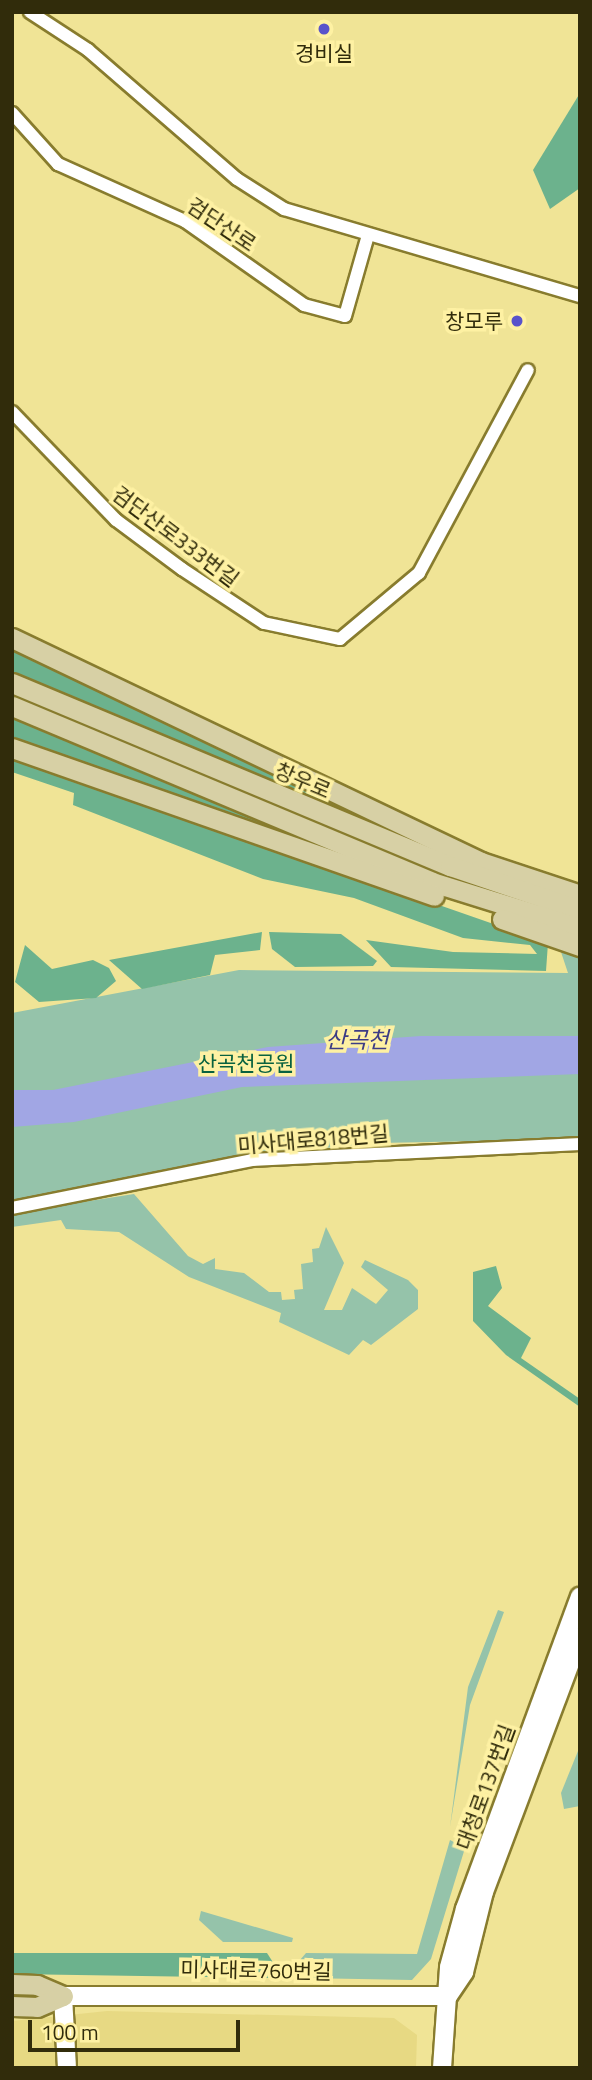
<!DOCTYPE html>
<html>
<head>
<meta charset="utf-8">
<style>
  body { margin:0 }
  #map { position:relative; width:592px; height:2080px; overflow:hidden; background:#f0e496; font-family:"Titillium Web","Noto Sans KR",sans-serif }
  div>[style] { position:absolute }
  .built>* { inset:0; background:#e7d983 }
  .green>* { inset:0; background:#95c3aa }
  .forest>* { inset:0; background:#6cb28d }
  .water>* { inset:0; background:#a1a6e4 }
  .roads { filter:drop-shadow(2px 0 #887c2e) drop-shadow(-2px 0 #887c2e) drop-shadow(0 2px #887c2e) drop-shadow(0 -2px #887c2e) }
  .street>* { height:12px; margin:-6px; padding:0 6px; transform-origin:6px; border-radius:6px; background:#fff }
  .secondary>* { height:18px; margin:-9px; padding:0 9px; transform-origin:9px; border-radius:9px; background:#fff }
  .primary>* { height:19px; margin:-9.5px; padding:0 9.5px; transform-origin:9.5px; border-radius:9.5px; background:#d7d0a5 }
  .dots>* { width:19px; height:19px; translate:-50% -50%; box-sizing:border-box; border:4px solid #fef1a3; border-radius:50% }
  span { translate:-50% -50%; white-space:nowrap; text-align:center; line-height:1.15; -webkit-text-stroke:7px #fef1a3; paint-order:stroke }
  .poi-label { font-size:21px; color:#312c0b }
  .right { translate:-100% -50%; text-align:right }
  .street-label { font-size:21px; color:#312c0b }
  .park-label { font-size:21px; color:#08613f }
  .water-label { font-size:23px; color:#3d3d85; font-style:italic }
  .frame { position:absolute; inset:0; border:14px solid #312c0b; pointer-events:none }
  .scale { position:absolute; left:28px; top:2020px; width:212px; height:32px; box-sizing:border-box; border:4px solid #312c0b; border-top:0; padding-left:9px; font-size:21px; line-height:24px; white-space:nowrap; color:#312c0b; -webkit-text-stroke:5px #fef1a3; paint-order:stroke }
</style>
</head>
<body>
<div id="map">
  <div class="built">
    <div style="clip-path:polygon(107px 2011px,394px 2018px,417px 2035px,416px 2068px,12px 2068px,12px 2021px)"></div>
  </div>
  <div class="green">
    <div style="clip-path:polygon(561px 952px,580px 957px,580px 1139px,378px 1143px,262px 1154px,12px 1200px,12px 1013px,239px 970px,568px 973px)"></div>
    <div style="clip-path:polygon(134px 1194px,188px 1256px,203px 1264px,215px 1258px,215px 1269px,244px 1273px,269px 1292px,281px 1292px,282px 1300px,295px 1299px,294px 1290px,303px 1289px,301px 1264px,313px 1262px,312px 1249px,319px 1248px,326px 1227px,344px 1263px,324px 1310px,342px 1310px,352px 1288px,376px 1304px,388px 1290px,361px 1267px,365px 1260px,408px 1280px,418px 1290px,418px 1309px,371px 1345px,363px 1340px,349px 1355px,279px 1322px,281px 1313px,189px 1277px,119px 1232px,66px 1229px,61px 1220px,12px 1227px,12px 1213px)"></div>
    <div style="clip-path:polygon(498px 1610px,504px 1612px,470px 1705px,450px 1827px,468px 1687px)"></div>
    <div style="clip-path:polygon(580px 1746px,580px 1806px,564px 1809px,561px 1793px)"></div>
    <div style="clip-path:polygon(450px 1840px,465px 1848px,431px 1959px,412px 1980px,305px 1978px,300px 1960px,306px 1953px,417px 1954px)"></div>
    <div style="clip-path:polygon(201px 1911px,293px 1938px,292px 1942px,223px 1942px,199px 1920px)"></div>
  </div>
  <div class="forest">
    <div style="clip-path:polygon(580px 93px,580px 188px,550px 209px,533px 170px)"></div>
    <div style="clip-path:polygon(12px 646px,397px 832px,12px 673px)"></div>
    <div style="clip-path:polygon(12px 715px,306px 839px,307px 842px,12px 741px)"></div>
    <div style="clip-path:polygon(12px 756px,548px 943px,546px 971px,391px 967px,366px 940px,453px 952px,537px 954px,530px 945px,463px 938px,354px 898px,263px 879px,73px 805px,74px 793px,12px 772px)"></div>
    <div style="clip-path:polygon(262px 932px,260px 950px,215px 955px,210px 975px,142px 989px,109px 960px)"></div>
    <div style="clip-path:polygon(269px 932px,341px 934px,377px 961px,373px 966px,295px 967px,272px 949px)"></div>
    <div style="clip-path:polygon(25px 945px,52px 969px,93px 960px,109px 968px,116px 981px,96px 998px,39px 1002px,15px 982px)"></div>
    <div style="clip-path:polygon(496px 1266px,502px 1288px,488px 1306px,531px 1338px,521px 1358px,580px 1399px,580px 1407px,506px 1355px,473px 1321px,473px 1272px)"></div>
    <div style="clip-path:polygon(12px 1953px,267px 1953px,276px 1967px,270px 1978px,12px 1974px)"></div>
  </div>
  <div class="water">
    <div style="clip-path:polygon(421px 1036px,580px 1036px,580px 1074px,242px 1087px,74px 1122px,12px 1127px,12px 1090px,53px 1090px,268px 1047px)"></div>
  </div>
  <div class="roads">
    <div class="street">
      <div style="left:30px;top:12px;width:69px;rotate:33.2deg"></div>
      <div style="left:88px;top:50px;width:197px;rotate:40.9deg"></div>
      <div style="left:237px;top:179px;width:56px;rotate:32.6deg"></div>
      <div style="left:284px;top:209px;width:309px;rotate:16.4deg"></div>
      <div style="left:12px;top:113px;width:69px;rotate:48deg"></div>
      <div style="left:58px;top:164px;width:139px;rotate:24.2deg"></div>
      <div style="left:185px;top:221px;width:146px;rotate:35.2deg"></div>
      <div style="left:304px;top:305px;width:42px;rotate:15deg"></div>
      <div style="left:345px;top:316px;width:84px;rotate:-74.1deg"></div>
      <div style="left:12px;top:412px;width:150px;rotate:46.1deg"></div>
      <div style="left:116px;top:520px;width:82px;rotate:36.6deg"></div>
      <div style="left:182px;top:569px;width:98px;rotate:33.4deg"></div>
      <div style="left:264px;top:623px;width:78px;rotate:11.9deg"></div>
      <div style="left:340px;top:639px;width:103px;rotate:-39.9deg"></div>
      <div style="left:419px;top:573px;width:230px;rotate:-61.8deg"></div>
      <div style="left:12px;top:1208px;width:245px;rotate:-11.3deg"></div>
      <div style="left:252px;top:1160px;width:328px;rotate:-2.8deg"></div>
    </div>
    <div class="secondary">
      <div style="left:448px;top:1996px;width:29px;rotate:-56deg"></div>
      <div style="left:464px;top:1972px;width:82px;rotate:-76deg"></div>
      <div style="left:484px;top:1892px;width:273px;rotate:-69.4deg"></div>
      <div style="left:67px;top:2068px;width:72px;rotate:-93.2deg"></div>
      <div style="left:63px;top:1996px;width:385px"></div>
      <div style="left:442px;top:2068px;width:101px;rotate:-86deg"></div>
      <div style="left:449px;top:1967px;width:60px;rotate:-74.6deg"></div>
      <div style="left:465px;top:1909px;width:333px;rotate:-69.8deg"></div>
    </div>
    <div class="primary">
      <div style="left:12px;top:638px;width:520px;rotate:25.53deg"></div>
      <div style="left:481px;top:862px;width:104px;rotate:18.4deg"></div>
      <div style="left:12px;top:683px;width:475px;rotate:22.7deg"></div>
      <div style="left:450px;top:866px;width:137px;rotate:18.7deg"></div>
      <div style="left:12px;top:706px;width:455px;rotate:22.7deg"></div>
      <div style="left:432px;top:882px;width:155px;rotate:17.3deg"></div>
      <div style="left:12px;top:748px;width:447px;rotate:19.3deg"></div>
      <div style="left:502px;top:919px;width:83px;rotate:19.1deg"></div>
      <div style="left:12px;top:1984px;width:25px;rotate:2deg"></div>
      <div style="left:37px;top:1985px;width:28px;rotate:23deg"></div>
      <div style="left:12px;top:2006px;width:25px;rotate:2deg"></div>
      <div style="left:37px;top:2007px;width:28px;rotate:-23deg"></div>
    </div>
  </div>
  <div class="dots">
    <div style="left:324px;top:29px;background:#5953cb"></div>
    <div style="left:517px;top:321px;background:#5953cb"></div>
  </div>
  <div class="poi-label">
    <span style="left:324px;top:53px">경비실</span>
    <span class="right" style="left:503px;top:321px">창모루</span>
  </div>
  <div class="street-label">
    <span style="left:222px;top:224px;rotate:34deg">검단산로</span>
    <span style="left:176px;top:536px;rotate:37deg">검단산로333번길</span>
    <span style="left:303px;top:780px;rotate:23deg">창우로</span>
    <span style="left:313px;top:1139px;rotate:-5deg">미사대로818번길</span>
    <span style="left:485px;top:1787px;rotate:-70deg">대청로137번길</span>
    <span style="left:256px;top:1970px;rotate:1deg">미사대로760번길</span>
  </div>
  <div class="park-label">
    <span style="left:246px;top:1063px">산곡천공원</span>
  </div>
  <div class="water-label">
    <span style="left:357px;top:1040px">산곡천</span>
  </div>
  <div class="frame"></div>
  <div class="scale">100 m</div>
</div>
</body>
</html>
